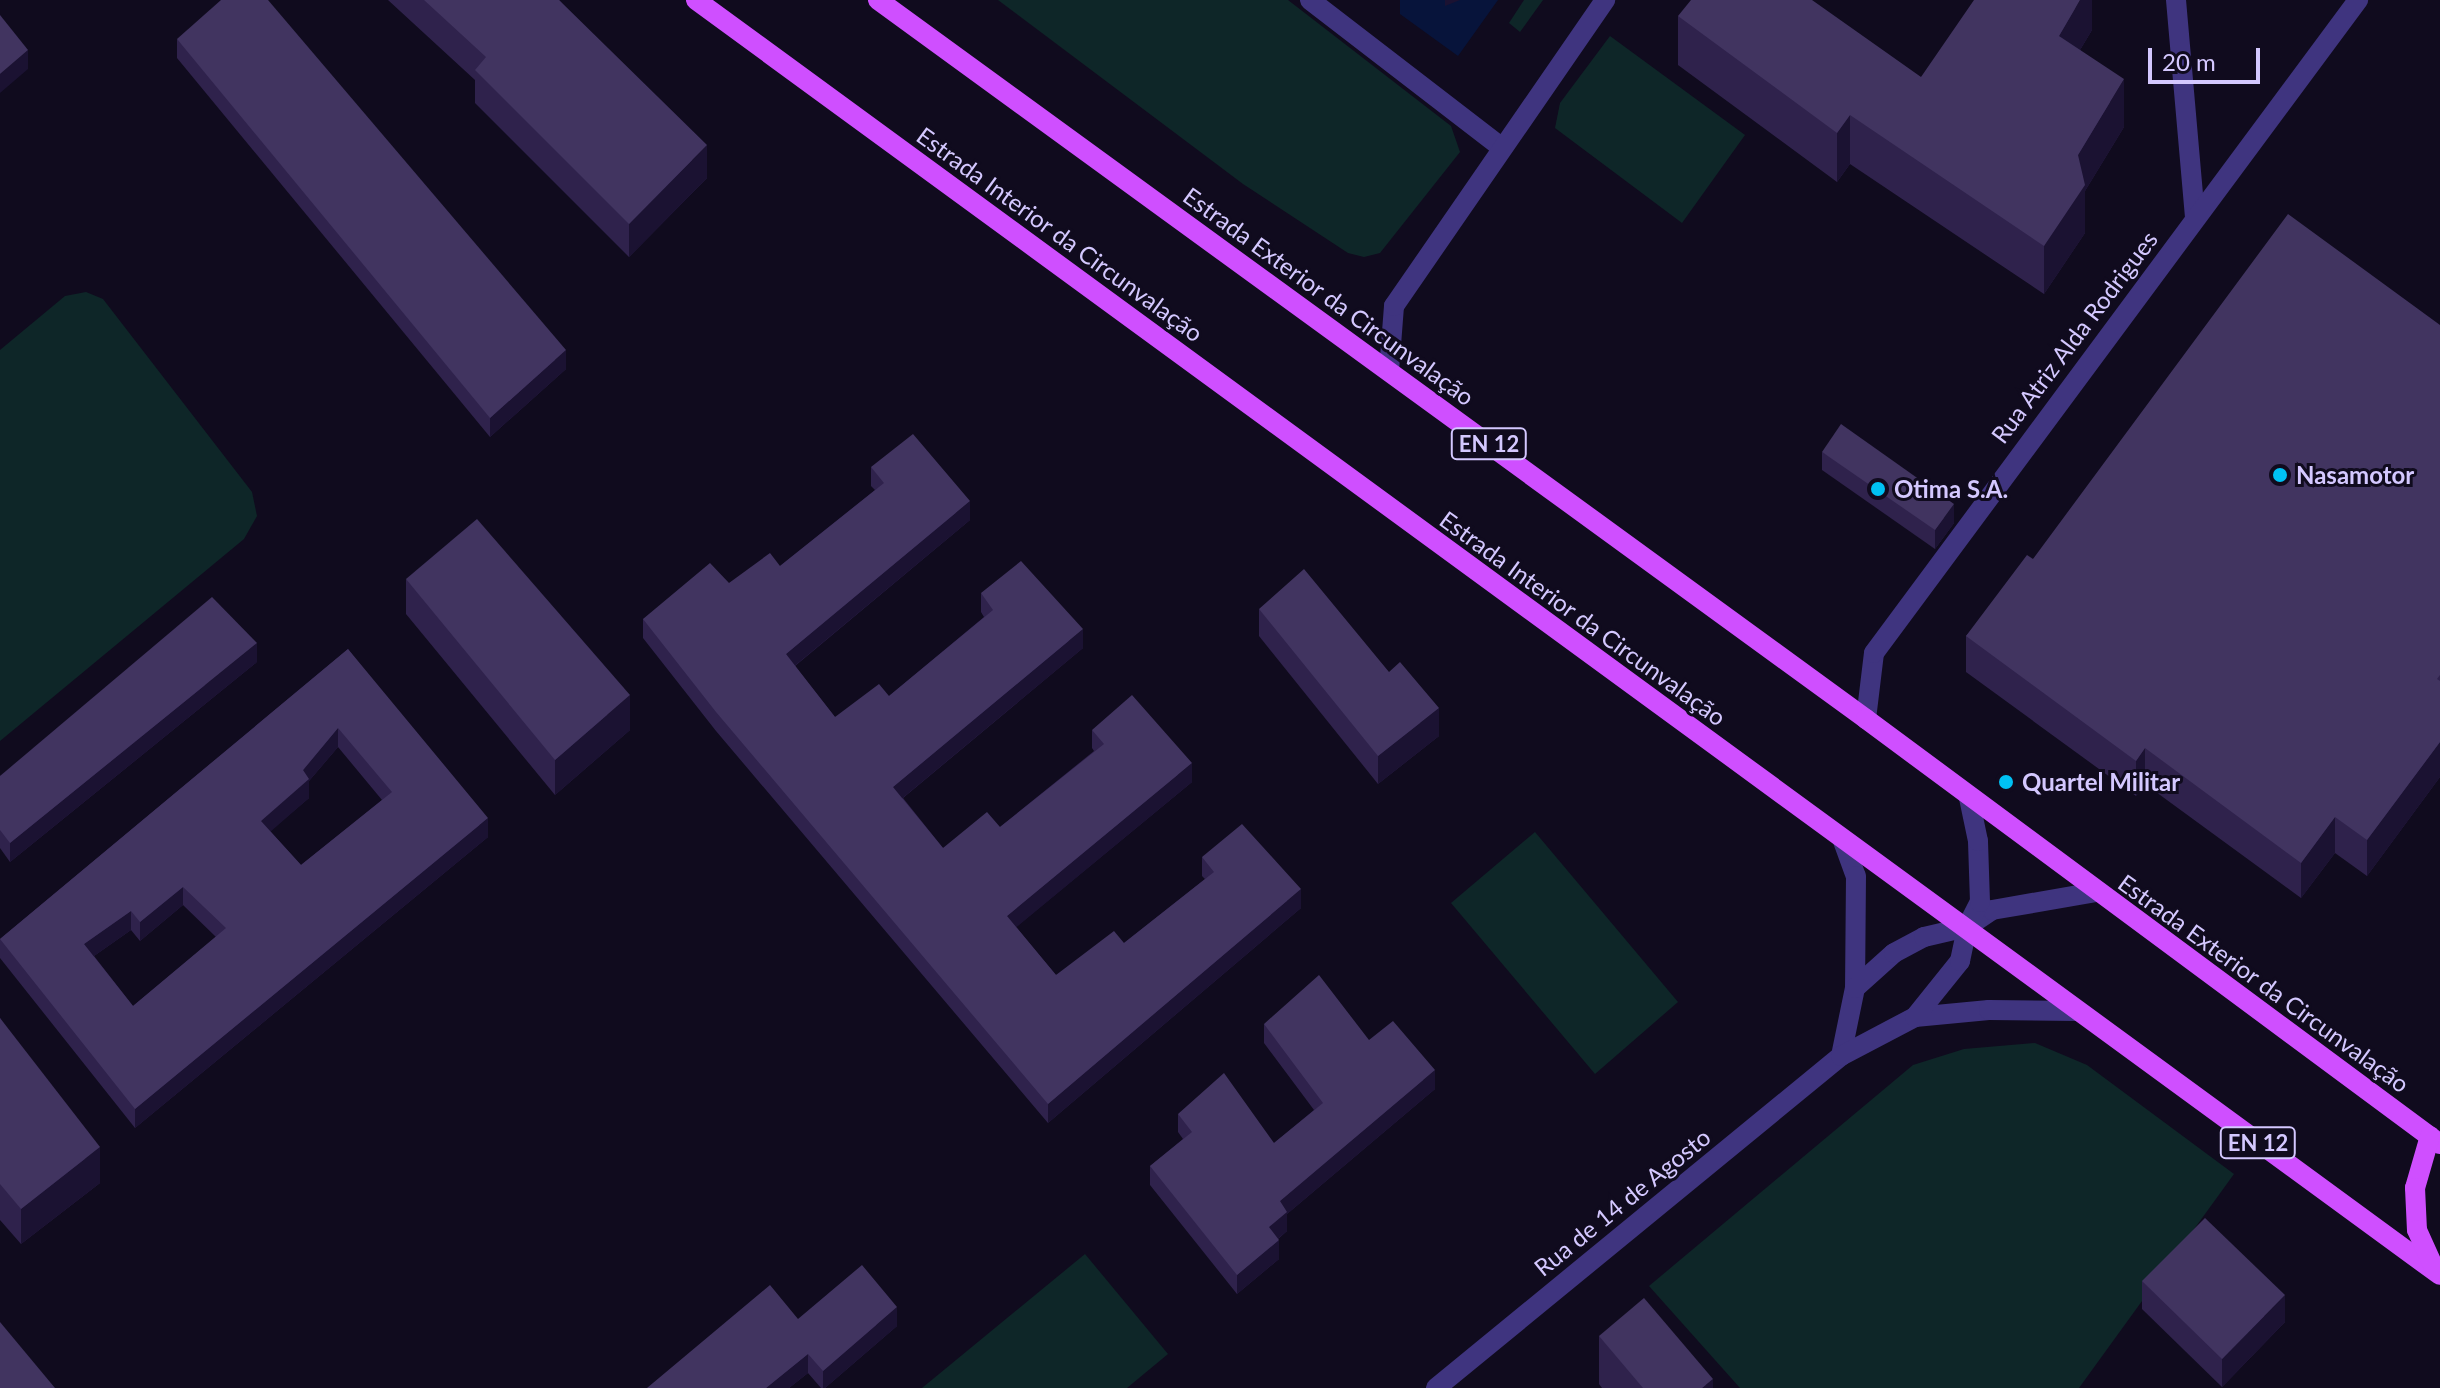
<!DOCTYPE html>
<html>
<head>
<meta charset="utf-8">
<style>
  body { margin:0 }
  #map { position:relative; width:2440px; height:1388px; overflow:hidden; background:#100b1e; font-family:Lato,sans-serif }
  div>[style] { position:absolute }
  .green>* { inset:0; background:#0e2628 }
  .water>* { inset:0; background:#07143b }
  .minor>* { height:20px; margin:-10px; padding:0 10px; transform-origin:10px; border-radius:10px; background:#3f347f }
  .major>* { height:20px; margin:-10px; padding:0 10px; transform-origin:10px; border-radius:10px; background:#cf4fff }
  .wall>* { inset:0; background:#2f224c }
  .shaded-wall>* { inset:0; background:#1b1232 }
  .building>* { inset:0; background:#413460 }
  .dots>* { width:22px; height:22px; translate:-50% -50%; box-sizing:border-box; border:4px solid #100b1e; border-radius:50% }
  span { translate:-50% -50%; white-space:nowrap; text-align:center; line-height:1.15; -webkit-text-stroke:6px #100b1e; paint-order:stroke }
  .shield-label span { padding:2px 6px; background:#100b1e; border:2px solid; border-radius:6px; -webkit-text-stroke-width:0 }
  .shield-label { font-size:22px; color:#d4c8ff; font-weight:700 }
  .street-label { font-size:24px; color:#d4c8ff }
  .poi-label { font-size:24px; color:#d4c8ff; font-weight:700 }
  .left { translate:0 -50%; text-align:left }
  .scale { position:absolute; left:2148px; top:48px; width:112px; height:36px; box-sizing:border-box; border:4px solid #d4c8ff; border-top:0; padding-left:10px; font-size:24px; line-height:28px; white-space:nowrap; color:#d4c8ff; -webkit-text-stroke:6px #100b1e; paint-order:stroke }
</style>
</head>
<body>
<div id="map">
  <div class="green">
    <div style="clip-path:polygon(998px 0,1288px 0,1451px 126px,1460px 152px,1380px 253px,1364px 257px,1348px 253px,1243px 184px)"></div>
    <div style="clip-path:polygon(1524px 0,1543px 0,1520px 32px,1509px 23px)"></div>
    <div style="clip-path:polygon(1610px 36px,1745px 135px,1682px 223px,1555px 128px,1560px 103px)"></div>
    <div style="clip-path:polygon(86px 292px,103px 299px,252px 492px,257px 516px,244px 539px,0 741px,0 350px,65px 296px)"></div>
    <div style="clip-path:polygon(1535px 832px,1678px 1002px,1595px 1074px,1451px 903px)"></div>
    <div style="clip-path:polygon(2035px 1043px,2087px 1065px,2234px 1174px,2079px 1388px,1740px 1388px,1649px 1286px,1913px 1065px,1964px 1049px)"></div>
    <div style="clip-path:polygon(1085px 1254px,1168px 1354px,1127px 1388px,922px 1388px)"></div>
  </div>
  <div class="water">
    <div style="clip-path:polygon(1400px 0,1498px 0,1458px 56px,1400px 14px)"></div>
  </div>
  <div class="minor">
    <div style="left:1310px;top:0;width:241px;rotate:37.6deg"></div>
    <div style="left:2176px;top:0;width:219px;rotate:85deg"></div>
    <div style="left:1389px;top:371px;width:65px;rotate:-85.6deg"></div>
    <div style="left:1394px;top:306px;width:372px;rotate:-55.4deg"></div>
    <div style="left:1866px;top:719px;width:66px;rotate:-83.1deg"></div>
    <div style="left:1874px;top:653px;width:813px;rotate:-53.45deg"></div>
    <div style="left:1843px;top:841px;width:37px;rotate:70deg"></div>
    <div style="left:1856px;top:876px;width:112px;rotate:90.5deg"></div>
    <div style="left:1915px;top:1017px;width:74px;rotate:-5.4deg"></div>
    <div style="left:1989px;top:1010px;width:88px;rotate:0.7deg"></div>
    <div style="left:1841px;top:1056px;width:69px;rotate:-78.4deg"></div>
    <div style="left:1855px;top:988px;width:52px;rotate:-41.9deg"></div>
    <div style="left:1894px;top:953px;width:34px;rotate:-28deg"></div>
    <div style="left:1924px;top:937px;width:44px;rotate:-13.1deg"></div>
    <div style="left:1967px;top:927px;width:30px;rotate:-34deg"></div>
    <div style="left:1992px;top:910px;width:106px;rotate:-9.8deg"></div>
    <div style="left:1436px;top:1388px;width:524px;rotate:-39.34deg"></div>
    <div style="left:1841px;top:1056px;width:84px;rotate:-27.8deg"></div>
    <div style="left:1915px;top:1017px;width:72px;rotate:-51.2deg"></div>
    <div style="left:1960px;top:961px;width:35px;rotate:-78deg"></div>
    <div style="left:1967px;top:927px;width:28px;rotate:-63deg"></div>
    <div style="left:1980px;top:902px;width:61px;rotate:-91.9deg"></div>
    <div style="left:1978px;top:841px;width:44px;rotate:-101.8deg"></div>
  </div>
  <div class="major">
    <div style="left:696px;top:0;width:2160px;rotate:36.17deg"></div>
    <div style="left:878px;top:0;width:1222px;rotate:36.04deg"></div>
    <div style="left:1866px;top:719px;width:714px;rotate:36.52deg"></div>
    <div style="left:2430px;top:1136px;width:54px;rotate:106.1deg"></div>
    <div style="left:2415px;top:1188px;width:42px;rotate:87.3deg"></div>
    <div style="left:2417px;top:1230px;width:44px;rotate:65.8deg"></div>
  </div>
  <div class="wall">
    <div style="clip-path:polygon(388px 0,559px 0,707px 178px,629px 257px,475px 103px,475px 80px)"></div>
    <div style="clip-path:polygon(2092px 0,2092px 30px,2080px 50px,2124px 127px,2085px 191px,2085px 233px,2044px 294px,1850px 164px,1837px 182px,1678px 65px,1678px 16px,1921px 77px)"></div>
    <div style="clip-path:polygon(177px 39px,566px 369px,490px 437px,177px 58px)"></div>
    <div style="clip-path:polygon(2440px 325px,2440px 777px,2367px 876px,2335px 853px,2301px 898px,2145px 784px,2136px 796px,1966px 672px,1966px 636px,2033px 559px)"></div>
    <div style="clip-path:polygon(1822px 452px,1954px 523px,1935px 549px,1822px 470px)"></div>
    <div style="clip-path:polygon(871px 467px,970px 520px,795px 666px,835px 717px,889px 696px,984px 617px,981px 612px,981px 593px,1083px 648px,903px 798px,943px 848px,1000px 827px,1094px 751px,1092px 748px,1092px 730px,1192px 782px,1016px 927px,1056px 975px,1124px 943px,1205px 879px,1202px 876px,1202px 857px,1301px 908px,1048px 1123px,716px 731px,643px 638px,643px 619px,729px 583px,780px 566px,875px 490px,871px 486px)"></div>
    <div style="clip-path:polygon(406px 579px,630px 730px,555px 795px,406px 614px)"></div>
    <div style="clip-path:polygon(1259px 609px,1439px 736px,1378px 784px,1259px 636px)"></div>
    <div style="clip-path:polygon(evenodd,348px 649px,488px 837px,135px 1128px,0 958px,0 939px,348px 649px,338px 747px,382px 800px,301px 865px,270px 831px,309px 798px,309px 781px,338px 747px,348px 649px,183px 905px,216px 937px,133px 1006px,94px 956px,131px 930px,140px 941px,183px 905px)"></div>
    <div style="clip-path:polygon(257px 662px,10px 862px,0 848px,0 776px)"></div>
    <div style="clip-path:polygon(0 1018px,100px 1183px,21px 1244px,0 1220px)"></div>
    <div style="clip-path:polygon(1264px 1024px,1369px 1040px,1435px 1089px,1287px 1214px,1287px 1231px,1278px 1239px,1279px 1259px,1237px 1294px,1150px 1185px,1150px 1166px,1183px 1139px,1178px 1132px,1178px 1114px,1274px 1143px,1314px 1110px,1264px 1043px)"></div>
    <div style="clip-path:polygon(2142px 1281px,2285px 1322px,2222px 1387px,2142px 1309px)"></div>
    <div style="clip-path:polygon(798px 1319px,897px 1326px,825px 1388px,821px 1388px,808px 1373px,789px 1388px,647px 1388px)"></div>
    <div style="clip-path:polygon(1599px 1336px,1713px 1388px,1602px 1388px,1599px 1384px)"></div>
  </div>
  <div class="shaded-wall">
    <div style="clip-path:polygon(1445px 0,1460px 0,1445px 6px)"></div>
    <div style="clip-path:polygon(2080px 0,2092px 0,2092px 30px,2059px 85px,2059px 36px)"></div>
    <div style="clip-path:polygon(28px 50px,28px 69px,0 93px,0 74px)"></div>
    <div style="clip-path:polygon(2124px 79px,2124px 127px,2085px 191px,2085px 233px,2044px 294px,2044px 246px,2078px 155px)"></div>
    <div style="clip-path:polygon(1850px 115px,1850px 164px,1837px 182px,1837px 133px)"></div>
    <div style="clip-path:polygon(707px 145px,707px 178px,629px 257px,629px 224px)"></div>
    <div style="clip-path:polygon(566px 350px,566px 369px,490px 437px,490px 418px)"></div>
    <div style="clip-path:polygon(970px 501px,970px 520px,786px 673px,786px 654px)"></div>
    <div style="clip-path:polygon(1954px 504px,1954px 523px,1935px 549px,1935px 530px)"></div>
    <div style="clip-path:polygon(1083px 629px,1083px 648px,893px 806px,893px 787px)"></div>
    <div style="clip-path:polygon(257px 643px,257px 662px,10px 862px,10px 843px)"></div>
    <div style="clip-path:polygon(630px 695px,630px 730px,555px 795px,555px 760px)"></div>
    <div style="clip-path:polygon(1439px 708px,1439px 736px,1378px 784px,1378px 756px)"></div>
    <div style="clip-path:polygon(338px 728px,338px 747px,309px 781px,309px 798px,261px 840px,261px 821px)"></div>
    <div style="clip-path:polygon(2440px 742px,2440px 777px,2367px 876px,2367px 840px)"></div>
    <div style="clip-path:polygon(2145px 748px,2145px 784px,2136px 796px,2136px 761px)"></div>
    <div style="clip-path:polygon(1192px 763px,1192px 782px,1007px 935px,1007px 916px)"></div>
    <div style="clip-path:polygon(2335px 817px,2335px 853px,2301px 898px,2301px 863px)"></div>
    <div style="clip-path:polygon(488px 818px,488px 837px,135px 1128px,135px 1109px)"></div>
    <div style="clip-path:polygon(183px 887px,183px 905px,140px 941px,140px 922px)"></div>
    <div style="clip-path:polygon(1301px 889px,1301px 908px,1048px 1123px,1048px 1104px)"></div>
    <div style="clip-path:polygon(131px 911px,131px 930px,84px 963px,84px 944px)"></div>
    <div style="clip-path:polygon(1435px 1070px,1435px 1089px,1287px 1214px,1287px 1231px,1269px 1246px,1269px 1227px,1280px 1201px)"></div>
    <div style="clip-path:polygon(100px 1147px,100px 1183px,21px 1244px,21px 1209px)"></div>
    <div style="clip-path:polygon(1279px 1240px,1279px 1259px,1237px 1294px,1237px 1275px)"></div>
    <div style="clip-path:polygon(2285px 1295px,2285px 1322px,2222px 1387px,2222px 1359px)"></div>
    <div style="clip-path:polygon(897px 1307px,897px 1326px,825px 1388px,823px 1388px,823px 1371px)"></div>
    <div style="clip-path:polygon(808px 1354px,808px 1373px,789px 1388px,766px 1388px)"></div>
    <div style="clip-path:polygon(1713px 1379px,1713px 1388px,1702px 1388px)"></div>
  </div>
  <div class="building">
    <div style="clip-path:polygon(221px 0,268px 0,566px 350px,490px 418px,177px 39px)"></div>
    <div style="clip-path:polygon(424px 0,559px 0,707px 145px,629px 224px,475px 70px,486px 57px)"></div>
    <div style="clip-path:polygon(1691px 0,1812px 0,1921px 77px,1974px 0,2080px 0,2059px 36px,2124px 79px,2078px 155px,2085px 185px,2044px 246px,1850px 115px,1837px 133px,1678px 16px)"></div>
    <div style="clip-path:polygon(0 15px,28px 50px,0 74px)"></div>
    <div style="clip-path:polygon(2288px 214px,2440px 325px,2440px 675px,2437px 679px,2440px 681px,2440px 742px,2367px 840px,2335px 817px,2301px 863px,2145px 748px,2136px 761px,1966px 636px,2027px 555px,2033px 559px)"></div>
    <div style="clip-path:polygon(1841px 424px,1954px 504px,1935px 530px,1822px 452px)"></div>
    <div style="clip-path:polygon(913px 434px,970px 501px,786px 654px,835px 717px,879px 684px,889px 696px,993px 610px,981px 593px,1021px 561px,1083px 629px,893px 787px,943px 848px,987px 812px,1000px 827px,1104px 744px,1092px 730px,1132px 695px,1192px 763px,1007px 916px,1056px 975px,1114px 931px,1124px 943px,1214px 872px,1202px 857px,1242px 824px,1301px 889px,1048px 1104px,716px 712px,643px 619px,710px 563px,729px 583px,770px 553px,780px 566px,884px 483px,871px 467px)"></div>
    <div style="clip-path:polygon(477px 519px,630px 695px,555px 760px,406px 579px)"></div>
    <div style="clip-path:polygon(1304px 569px,1389px 672px,1400px 662px,1439px 708px,1378px 756px,1259px 609px)"></div>
    <div style="clip-path:polygon(212px 597px,257px 643px,10px 843px,0 830px,0 776px)"></div>
    <div style="clip-path:polygon(evenodd,348px 649px,488px 818px,135px 1109px,0 939px,348px 649px,338px 728px,392px 792px,301px 865px,261px 821px,309px 779px,303px 770px,338px 728px,348px 649px,183px 887px,226px 928px,133px 1006px,84px 944px,131px 911px,140px 922px,183px 887px)"></div>
    <div style="clip-path:polygon(1319px 975px,1369px 1040px,1393px 1021px,1435px 1070px,1280px 1201px,1287px 1212px,1269px 1227px,1279px 1240px,1237px 1275px,1150px 1166px,1192px 1132px,1178px 1114px,1224px 1073px,1274px 1143px,1323px 1103px,1264px 1024px)"></div>
    <div style="clip-path:polygon(0 1018px,100px 1147px,21px 1209px,0 1184px)"></div>
    <div style="clip-path:polygon(2205px 1218px,2285px 1295px,2222px 1359px,2142px 1281px)"></div>
    <div style="clip-path:polygon(862px 1265px,897px 1307px,823px 1371px,808px 1354px,766px 1388px,647px 1388px,770px 1285px,798px 1319px)"></div>
    <div style="clip-path:polygon(1644px 1298px,1713px 1379px,1702px 1388px,1643px 1388px,1599px 1336px)"></div>
    <div style="clip-path:polygon(0 1322px,55px 1388px,0 1388px)"></div>
  </div>
  <div class="dots">
    <div style="left:2280px;top:475px;background:#00c1f3"></div>
    <div style="left:1878px;top:489px;background:#00c1f3"></div>
    <div style="left:2006px;top:782px;background:#00c1f3"></div>
  </div>
  <div class="shield-label">
    <span style="left:1489px;top:444px">EN 12</span>
    <span style="left:2258px;top:1143px">EN 12</span>
  </div>
  <div class="street-label">
    <span style="left:1060px;top:234px;rotate:36deg">Estrada Interior da Circunvalação</span>
    <span style="left:1329px;top:296px;rotate:36deg">Estrada Exterior da Circunvalação</span>
    <span style="left:2074px;top:337px;rotate:-53deg">Rua Atriz Alda Rodrigues</span>
    <span style="left:1583px;top:618px;rotate:36deg">Estrada Interior da Circunvalação</span>
    <span style="left:2264px;top:983px;rotate:36deg">Estrada Exterior da Circunvalação</span>
    <span style="left:1622px;top:1202px;rotate:-39deg">Rua de 14 de Agosto</span>
  </div>
  <div class="poi-label">
    <span class="left" style="left:2296px;top:475px">Nasamotor</span>
    <span class="left" style="left:1894px;top:489px">Otima S.A.</span>
    <span class="left" style="left:2022px;top:782px">Quartel Militar</span>
  </div>
  <div class="scale">20 m</div>
</div>
</body>
</html>
